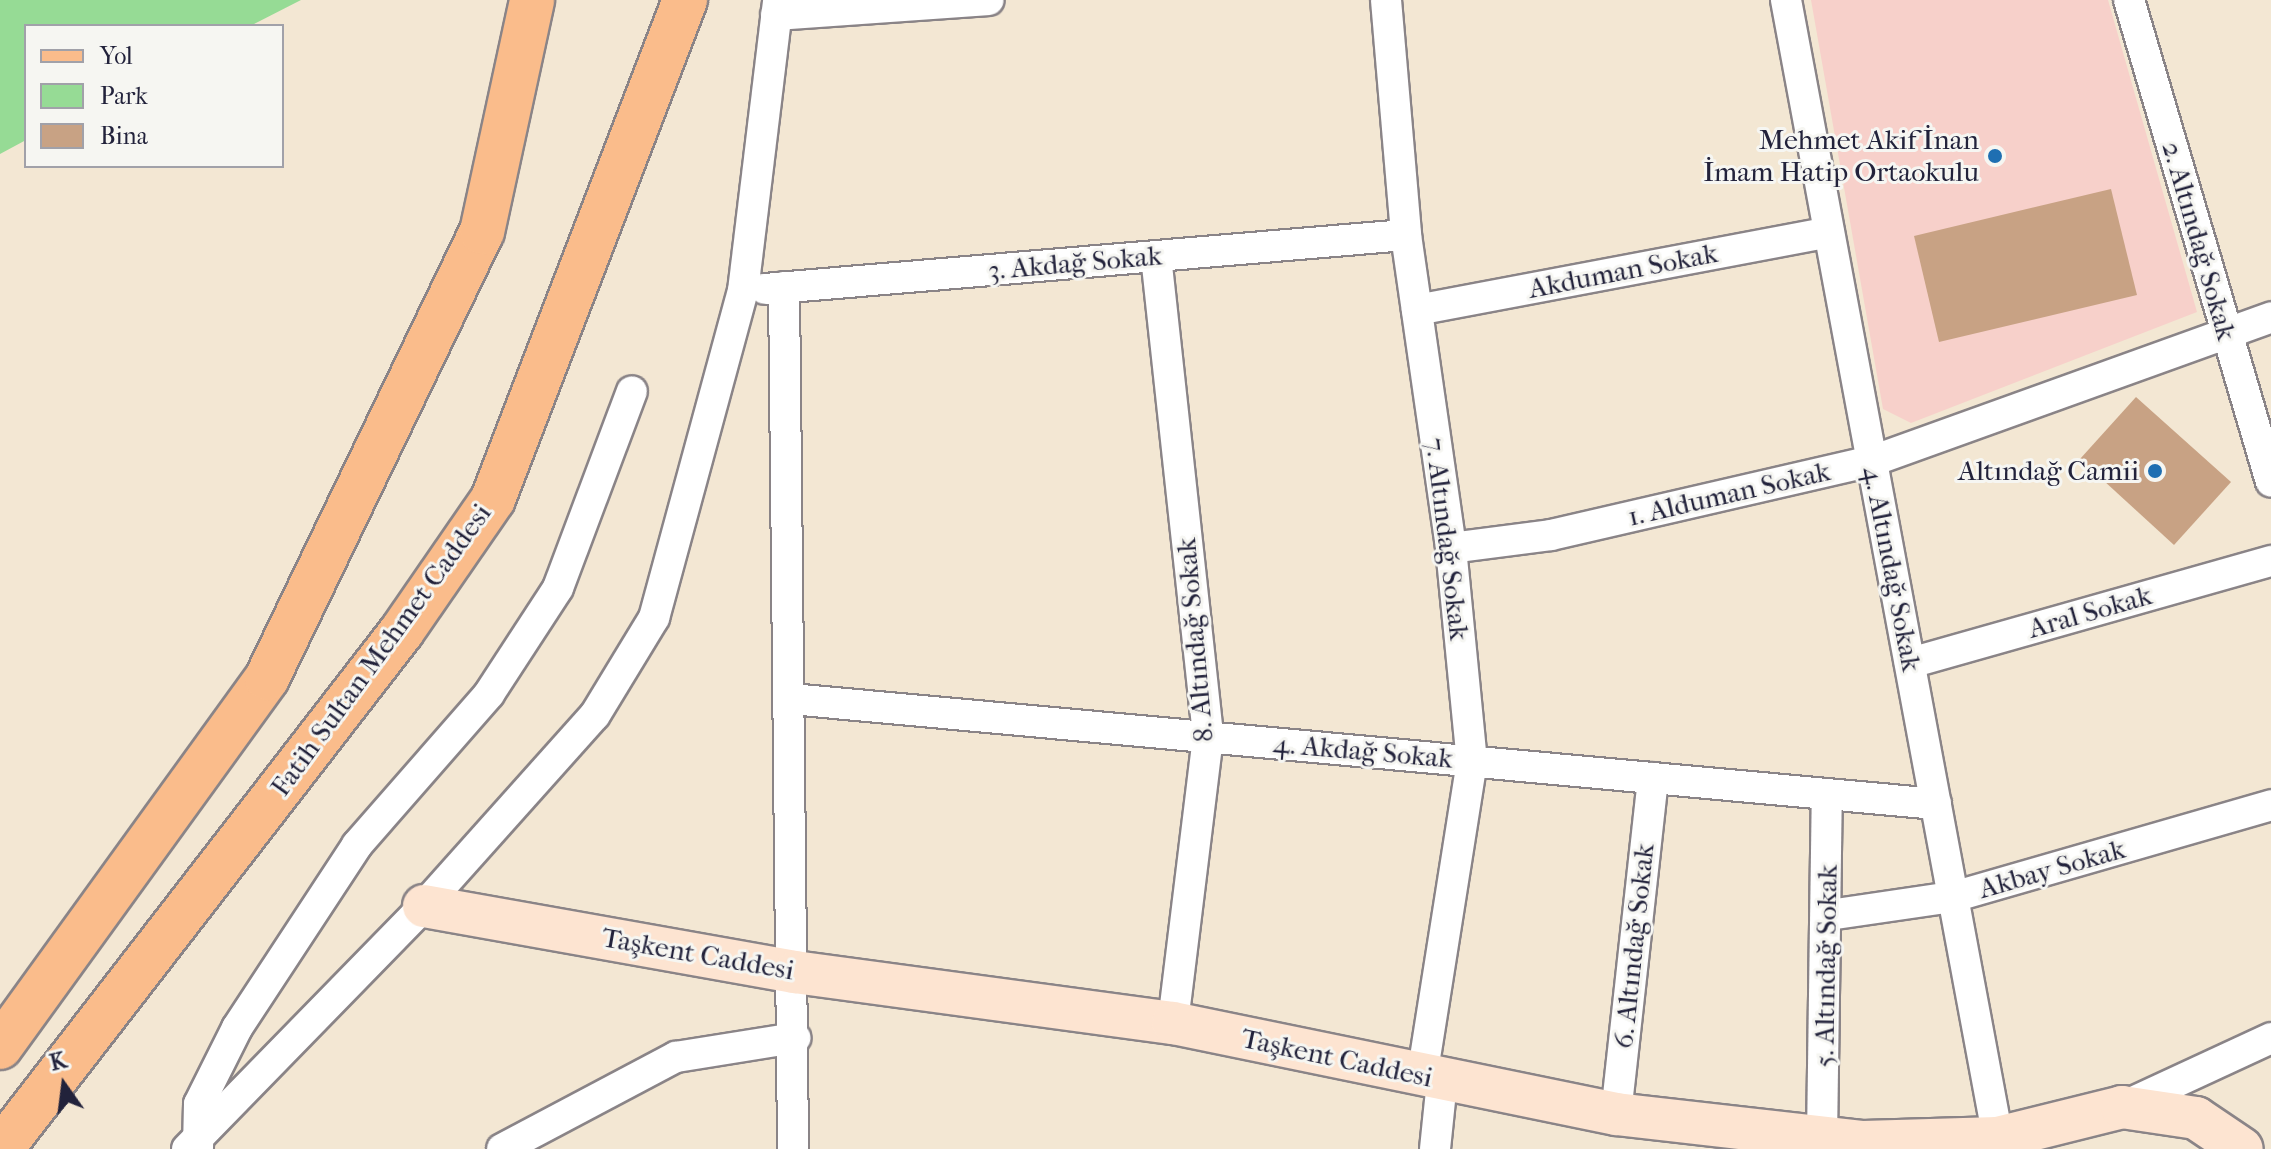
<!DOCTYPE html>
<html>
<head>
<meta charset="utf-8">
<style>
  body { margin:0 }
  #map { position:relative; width:2271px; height:1149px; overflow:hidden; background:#f3e7d3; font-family:"IM FELL French Canon",serif }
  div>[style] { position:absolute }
  .built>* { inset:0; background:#f7d0ca }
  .green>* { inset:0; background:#96db95 }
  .building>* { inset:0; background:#c8a284 }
  .roads { filter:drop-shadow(2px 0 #8a8487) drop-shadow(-2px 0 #8a8487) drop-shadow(0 2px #8a8487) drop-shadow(0 -2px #8a8487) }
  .street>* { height:30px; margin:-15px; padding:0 15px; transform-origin:15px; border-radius:15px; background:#fff }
  .secondary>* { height:42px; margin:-21px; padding:0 21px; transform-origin:21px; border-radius:21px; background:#fde4d1 }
  .primary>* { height:44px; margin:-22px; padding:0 22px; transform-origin:22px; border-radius:22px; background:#fabc8b }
  .dots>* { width:22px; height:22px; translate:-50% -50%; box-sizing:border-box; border:4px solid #f6f6f2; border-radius:50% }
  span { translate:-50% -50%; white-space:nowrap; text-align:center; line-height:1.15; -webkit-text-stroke:6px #f6f6f2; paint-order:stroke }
  .poi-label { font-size:28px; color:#22223b }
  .right { translate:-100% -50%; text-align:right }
  .street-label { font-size:28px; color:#22223b }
  .legend { position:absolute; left:24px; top:24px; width:260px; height:144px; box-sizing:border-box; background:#f6f6f2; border:2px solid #a1a1a9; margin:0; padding:10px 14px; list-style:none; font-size:24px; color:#22223b }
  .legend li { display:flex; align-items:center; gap:16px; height:40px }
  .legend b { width:40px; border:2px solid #a1a1a9 }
  .north { position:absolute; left:24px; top:1045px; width:80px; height:80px; -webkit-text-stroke:6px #f6f6f2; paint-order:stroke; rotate:346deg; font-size:22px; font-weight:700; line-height:32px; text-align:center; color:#22223b }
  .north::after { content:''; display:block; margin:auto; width:28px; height:36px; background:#22223b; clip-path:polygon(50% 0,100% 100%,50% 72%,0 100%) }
</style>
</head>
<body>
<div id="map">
  <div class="built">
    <div style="clip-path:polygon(1811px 0,2108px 0,2197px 312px,1911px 423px,1883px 409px)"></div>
  </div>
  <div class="green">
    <div style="clip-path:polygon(0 0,301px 0,250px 26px,26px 26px,26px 140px,0 154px)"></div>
  </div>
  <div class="building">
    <div style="clip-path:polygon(2111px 189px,2137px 295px,1939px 342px,1914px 236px)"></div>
    <div style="clip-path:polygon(2136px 397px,2231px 482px,2174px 545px,2080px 459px)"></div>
  </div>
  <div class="roads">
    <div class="street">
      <div style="left:1386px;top:0;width:236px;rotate:85.1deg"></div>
      <div style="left:1406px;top:235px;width:316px;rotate:81.8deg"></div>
      <div style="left:1451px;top:548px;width:214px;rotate:84.4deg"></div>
      <div style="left:1472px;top:761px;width:319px;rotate:99deg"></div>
      <div style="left:1786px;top:0;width:1158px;rotate:79.45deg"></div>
      <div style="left:2129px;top:0;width:502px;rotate:73.58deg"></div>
      <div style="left:776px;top:15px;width:213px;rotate:-4deg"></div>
      <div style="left:1156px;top:256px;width:484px;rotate:83.8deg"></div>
      <div style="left:1208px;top:737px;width:288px;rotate:97deg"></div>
      <div style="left:784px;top:287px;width:862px;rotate:89.4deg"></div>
      <div style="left:765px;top:289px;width:643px;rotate:-4.82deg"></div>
      <div style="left:1417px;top:310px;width:419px;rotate:-10.7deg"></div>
      <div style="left:1451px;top:548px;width:101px;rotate:-7.4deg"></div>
      <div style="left:1551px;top:535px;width:329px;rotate:-13deg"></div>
      <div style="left:1872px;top:461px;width:424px;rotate:-19.8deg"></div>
      <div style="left:1910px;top:663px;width:375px;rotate:-15.8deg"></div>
      <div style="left:791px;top:699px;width:1150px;rotate:5.24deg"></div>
      <div style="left:1829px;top:915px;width:125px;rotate:-8.3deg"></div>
      <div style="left:1953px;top:897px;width:331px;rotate:-16.1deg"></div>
      <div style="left:2122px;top:1107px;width:164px;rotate:-24.8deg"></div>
      <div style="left:1616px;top:1114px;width:338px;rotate:-83.7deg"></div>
      <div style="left:1822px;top:1139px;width:345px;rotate:-89.2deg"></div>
      <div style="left:198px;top:1148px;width:44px;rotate:-88.7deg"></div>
      <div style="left:199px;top:1104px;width:85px;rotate:-63.4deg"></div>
      <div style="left:237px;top:1028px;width:219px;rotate:-56.7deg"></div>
      <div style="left:357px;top:845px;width:201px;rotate:-48.8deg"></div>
      <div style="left:489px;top:694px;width:126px;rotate:-56.9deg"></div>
      <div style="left:558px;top:588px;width:210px;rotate:-69.4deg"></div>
      <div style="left:187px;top:1149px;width:339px;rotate:-45.7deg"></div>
      <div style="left:424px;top:906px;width:256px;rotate:-48.2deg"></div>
      <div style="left:595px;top:715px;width:114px;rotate:-58.7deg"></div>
      <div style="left:654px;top:618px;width:339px;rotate:-74.8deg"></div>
      <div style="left:743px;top:291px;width:293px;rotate:-83.1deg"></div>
      <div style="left:502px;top:1149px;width:197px;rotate:-27.9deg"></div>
      <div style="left:676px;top:1057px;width:121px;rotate:-9.1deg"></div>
      <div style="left:1435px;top:1149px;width:68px;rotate:-84.1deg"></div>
    </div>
    <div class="secondary">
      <div style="left:424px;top:906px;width:377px;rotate:10.1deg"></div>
      <div style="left:795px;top:972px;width:381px;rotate:7.7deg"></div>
      <div style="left:1173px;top:1023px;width:452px;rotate:11.6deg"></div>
      <div style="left:1616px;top:1114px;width:249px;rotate:6.5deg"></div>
      <div style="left:1863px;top:1142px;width:135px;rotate:-1.7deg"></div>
      <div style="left:1998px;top:1138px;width:128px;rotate:-14deg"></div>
      <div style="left:2122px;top:1107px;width:75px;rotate:8.5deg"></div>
      <div style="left:2196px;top:1118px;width:55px;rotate:34deg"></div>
    </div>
    <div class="primary">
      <div style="left:0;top:1047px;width:455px;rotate:-54.1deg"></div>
      <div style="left:267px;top:678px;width:495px;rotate:-64.3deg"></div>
      <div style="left:482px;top:232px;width:237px;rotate:-77.8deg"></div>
      <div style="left:1px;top:1149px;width:655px;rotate:-52.26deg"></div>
      <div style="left:402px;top:631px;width:160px;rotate:-55.4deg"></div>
      <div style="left:493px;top:499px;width:535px;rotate:-68.95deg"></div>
    </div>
  </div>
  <div class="dots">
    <div style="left:1995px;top:156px;background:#1f6fb2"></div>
    <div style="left:2155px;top:471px;background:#1f6fb2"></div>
  </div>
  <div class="poi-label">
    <span class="right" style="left:1979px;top:156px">Mehmet Akif İnan<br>İmam Hatip Ortaokulu</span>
    <span class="right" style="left:2139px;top:471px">Altındağ Camii</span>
  </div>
  <div class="street-label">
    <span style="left:2199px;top:241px;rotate:74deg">2. Altındağ Sokak</span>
    <span style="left:1075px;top:263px;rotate:-5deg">3. Akdağ Sokak</span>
    <span style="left:1623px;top:271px;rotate:-11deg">Akduman Sokak</span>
    <span style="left:1729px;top:494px;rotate:-13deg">1. Alduman Sokak</span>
    <span style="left:1447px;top:539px;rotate:83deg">7. Altındağ Sokak</span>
    <span style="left:1892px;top:569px;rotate:79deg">4. Altındağ Sokak</span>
    <span style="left:2090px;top:612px;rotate:-16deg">Aral Sokak</span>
    <span style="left:1195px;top:640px;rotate:-95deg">8. Altındağ Sokak</span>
    <span style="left:381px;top:650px;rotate:-54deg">Fatih Sultan Mehmet Caddesi</span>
    <span style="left:1363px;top:751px;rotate:5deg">4. Akdağ Sokak</span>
    <span style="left:2052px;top:869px;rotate:-16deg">Akbay Sokak</span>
    <span style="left:1634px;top:946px;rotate:-84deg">6. Altındağ Sokak</span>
    <span style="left:698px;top:954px;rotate:10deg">Taşkent Caddesi</span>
    <span style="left:1826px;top:966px;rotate:-89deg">5. Altındağ Sokak</span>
    <span style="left:1337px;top:1058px;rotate:12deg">Taşkent Caddesi</span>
  </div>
  <ul class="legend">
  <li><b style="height:10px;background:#fabc8b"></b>Yol</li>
  <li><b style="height:22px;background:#96db95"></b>Park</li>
  <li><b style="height:22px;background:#c8a284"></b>Bina</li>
  </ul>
  <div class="north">K</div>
</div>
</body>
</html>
